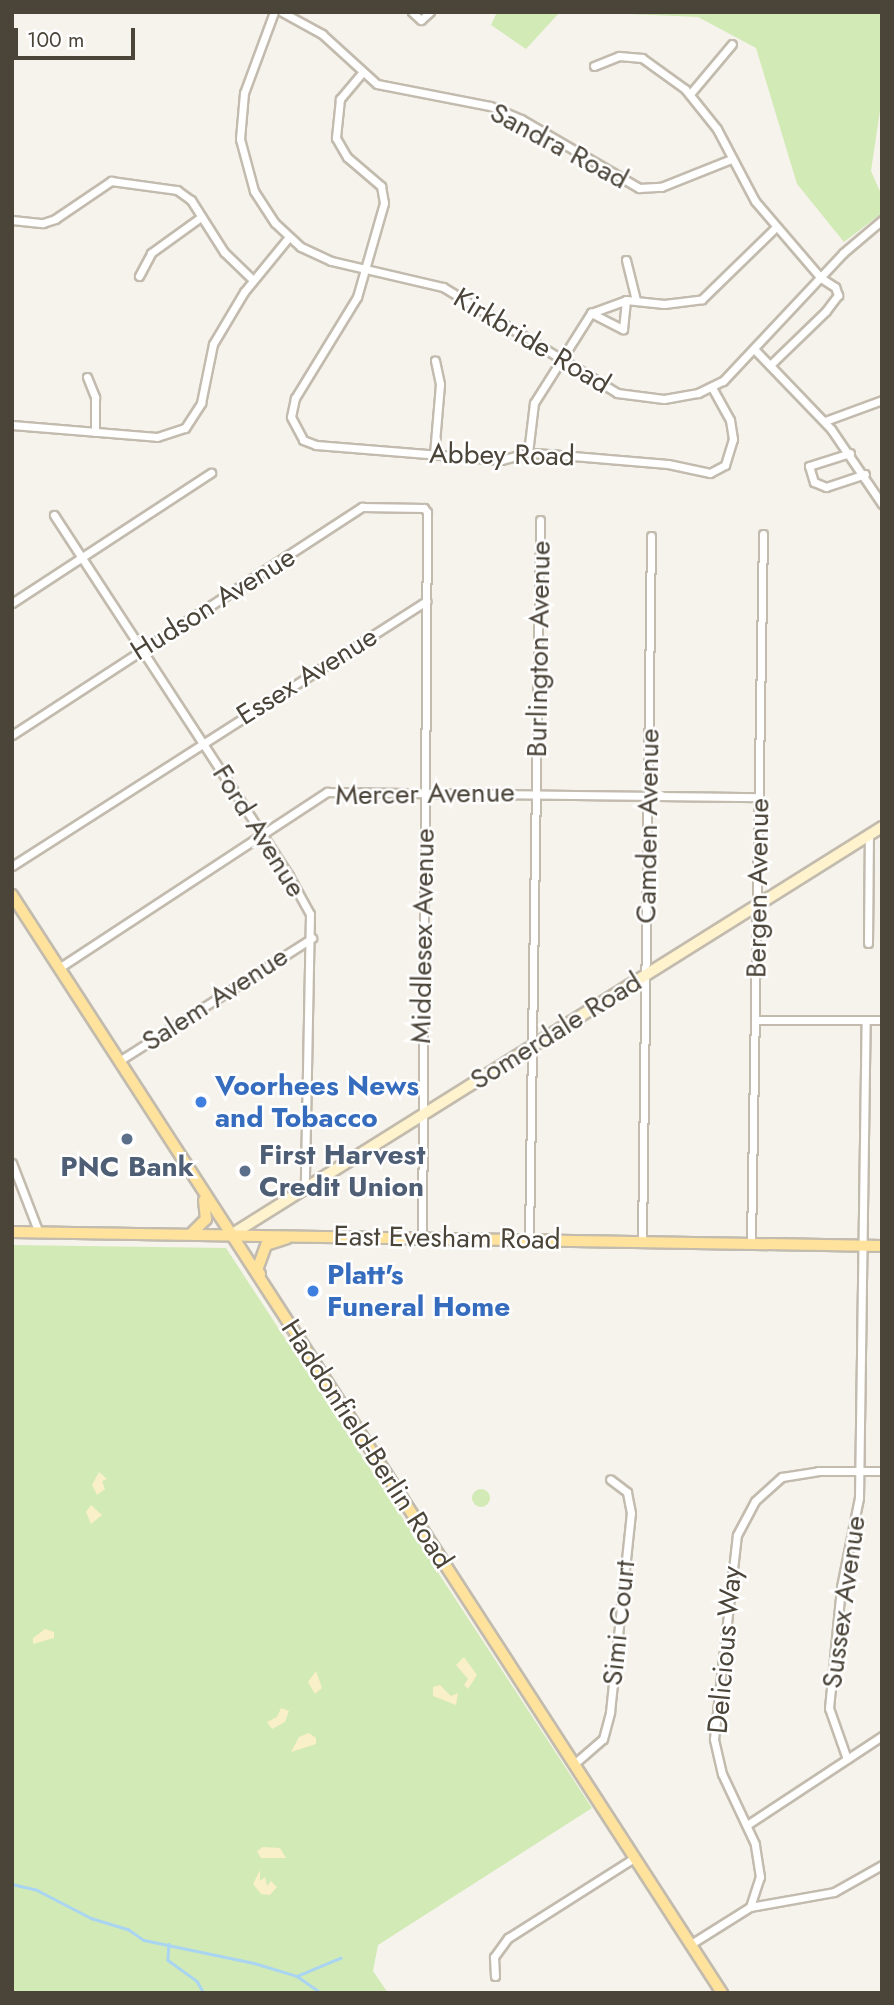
<!DOCTYPE html>
<html>
<head>
<meta charset="utf-8">
<style>
  body { margin:0 }
  #map { position:relative; width:894px; height:2005px; overflow:hidden; background:#f6f3ec; font-family:Jost,sans-serif }
  div>[style] { position:absolute }
  .green>* { inset:0; background:#d2eab5 }
  .round { border-radius:50% }
  .sand>* { inset:0; background:#f9efc9 }
  .stream>* { height:2.5px; margin:-1.25px; padding:0 1.25px; transform-origin:1.25px; border-radius:1.25px; background:#a9d4f2 }
  .roads { filter:drop-shadow(2px 0 #c2bbae) drop-shadow(-2px 0 #c2bbae) drop-shadow(0 2px #c2bbae) drop-shadow(0 -2px #c2bbae) }
  .minor>* { height:7px; margin:-3.5px; padding:0 3.5px; transform-origin:3.5px; border-radius:3.5px; background:#fff }
  .secondary>* { height:10px; margin:-5px; padding:0 5px; transform-origin:5px; border-radius:5px; background:#fff3cd }
  .primary>* { height:10px; margin:-5px; padding:0 5px; transform-origin:5px; border-radius:5px; background:#ffe39c }
  .dots>* { width:19px; height:19px; translate:-50% -50%; box-sizing:border-box; border:4px solid #fff; border-radius:50% }
  span { translate:-50% -50%; white-space:nowrap; text-align:center; line-height:1.15; -webkit-text-stroke:5px #fff; paint-order:stroke }
  .street-label { font-size:28px; color:#4b4439 }
  .shop-label { font-size:28px; color:#366cbe; font-weight:700 }
  .left { translate:0 -50%; text-align:left }
  .service-label { font-size:28px; color:#4e5e75; font-weight:700 }
  .frame { position:absolute; inset:0; border:14px solid #4b4439; pointer-events:none }
  .scale { position:absolute; left:14px; top:28px; width:121px; height:32px; box-sizing:border-box; border:4px solid #4b4439; border-top:0; padding-left:9px; font-size:21px; line-height:24px; white-space:nowrap; color:#4b4439; -webkit-text-stroke:5px #fff; paint-order:stroke }
</style>
</head>
<body>
<div id="map">
  <div class="green">
    <div style="clip-path:polygon(497px 12px,560px 12px,526px 49px,491px 25px)"></div>
    <div style="clip-path:polygon(582px 12px,882px 12px,882px 97px,871px 171px,882px 196px,882px 213px,844px 242px,797px 184px,756px 48px,698px 17px)"></div>
    <div style="clip-path:polygon(12px 1245px,226px 1248px,592px 1808px,378px 1945px,373px 1971px,388px 1993px,12px 1993px)"></div>
    <div class="round" style="left:472px;top:1489px;width:18px;height:18px"></div>
  </div>
  <div class="sand">
    <div style="clip-path:polygon(99px 1472px,107px 1479px,102px 1481px,105px 1489px,97px 1495px,92px 1485px)"></div>
    <div style="clip-path:polygon(91px 1505px,102px 1515px,91px 1524px,86px 1512px)"></div>
    <div style="clip-path:polygon(45px 1629px,54px 1632px,54px 1638px,33px 1644px,33px 1638px)"></div>
    <div style="clip-path:polygon(464px 1657px,477px 1675px,468px 1689px,464px 1685px,468px 1679px,456px 1665px)"></div>
    <div style="clip-path:polygon(316px 1671px,322px 1688px,315px 1694px,308px 1682px)"></div>
    <div style="clip-path:polygon(440px 1685px,451px 1696px,458px 1693px,456px 1705px,433px 1696px,433px 1687px)"></div>
    <div style="clip-path:polygon(281px 1708px,289px 1711px,285px 1722px,272px 1729px,267px 1722px,277px 1717px)"></div>
    <div style="clip-path:polygon(309px 1733px,316px 1738px,316px 1744px,291px 1752px,299px 1737px)"></div>
    <div style="clip-path:polygon(263px 1847px,280px 1848px,286px 1858px,261px 1858px,257px 1851px)"></div>
    <div style="clip-path:polygon(260px 1870px,260px 1881px,265px 1877px,267px 1886px,271px 1881px,277px 1887px,270px 1895px,261px 1894px,253px 1884px)"></div>
  </div>
  <div class="stream">
    <div style="left:12px;top:1884px;width:26px;rotate:13deg"></div>
    <div style="left:37px;top:1890px;width:61px;rotate:27.4deg"></div>
    <div style="left:91px;top:1918px;width:39px;rotate:17deg"></div>
    <div style="left:128px;top:1929px;width:19px;rotate:35deg"></div>
    <div style="left:144px;top:1940px;width:112px;rotate:11.8deg"></div>
    <div style="left:254px;top:1963px;width:45px;rotate:16.8deg"></div>
    <div style="left:297px;top:1976px;width:29px;rotate:35deg"></div>
    <div style="left:169px;top:1944px;width:16px;rotate:94deg"></div>
    <div style="left:168px;top:1960px;width:36px;rotate:36deg"></div>
    <div style="left:197px;top:1981px;width:14px;rotate:60deg"></div>
    <div style="left:297px;top:1976px;width:47px;rotate:-22.7deg"></div>
  </div>
  <div class="roads">
    <div class="minor">
      <div style="left:274px;top:12px;width:86px;rotate:110.3deg"></div>
      <div style="left:244px;top:93px;width:46px;rotate:95deg"></div>
      <div style="left:240px;top:139px;width:54px;rotate:74.9deg"></div>
      <div style="left:254px;top:191px;width:38px;rotate:57deg"></div>
      <div style="left:275px;top:223px;width:35px;rotate:43deg"></div>
      <div style="left:301px;top:247px;width:33px;rotate:25deg"></div>
      <div style="left:331px;top:261px;width:115px;rotate:13.1deg"></div>
      <div style="left:443px;top:287px;width:204px;rotate:31.3deg"></div>
      <div style="left:617px;top:393px;width:47px;rotate:7.3deg"></div>
      <div style="left:664px;top:399px;width:35px;rotate:-10deg"></div>
      <div style="left:698px;top:393px;width:28px;rotate:-26deg"></div>
      <div style="left:723px;top:381px;width:175px;rotate:-46.8deg"></div>
      <div style="left:843px;top:253px;width:51px;rotate:-40.2deg"></div>
      <div style="left:282px;top:12px;width:46px;rotate:28.8deg"></div>
      <div style="left:322px;top:34px;width:74px;rotate:42.3deg"></div>
      <div style="left:377px;top:84px;width:115px;rotate:11deg"></div>
      <div style="left:490px;top:106px;width:34px;rotate:23deg"></div>
      <div style="left:521px;top:119px;width:137px;rotate:30.3deg"></div>
      <div style="left:639px;top:188px;width:22px;rotate:-3deg"></div>
      <div style="left:661px;top:187px;width:75px;rotate:-21.8deg"></div>
      <div style="left:412px;top:12px;width:12px;rotate:42deg"></div>
      <div style="left:421px;top:20px;width:12px;rotate:-42deg"></div>
      <div style="left:594px;top:66px;width:27px;rotate:-22deg"></div>
      <div style="left:619px;top:56px;width:23px;rotate:5deg"></div>
      <div style="left:642px;top:58px;width:53px;rotate:35.8deg"></div>
      <div style="left:685px;top:89px;width:51px;rotate:51.3deg"></div>
      <div style="left:717px;top:129px;width:81px;rotate:62.2deg"></div>
      <div style="left:755px;top:201px;width:101px;rotate:49.4deg"></div>
      <div style="left:821px;top:278px;width:17px;rotate:33deg"></div>
      <div style="left:835px;top:287px;width:9px;rotate:69deg"></div>
      <div style="left:838px;top:295px;width:20px;rotate:127deg"></div>
      <div style="left:826px;top:311px;width:78px;rotate:136deg"></div>
      <div style="left:361px;top:74px;width:33px;rotate:130deg"></div>
      <div style="left:340px;top:99px;width:39px;rotate:96deg"></div>
      <div style="left:336px;top:138px;width:22px;rotate:60deg"></div>
      <div style="left:347px;top:157px;width:45px;rotate:40.5deg"></div>
      <div style="left:381px;top:186px;width:17px;rotate:80deg"></div>
      <div style="left:384px;top:203px;width:98px;rotate:106deg"></div>
      <div style="left:357px;top:297px;width:119px;rotate:121.5deg"></div>
      <div style="left:295px;top:398px;width:19px;rotate:102deg"></div>
      <div style="left:291px;top:417px;width:26px;rotate:62deg"></div>
      <div style="left:303px;top:440px;width:14px;rotate:21deg"></div>
      <div style="left:316px;top:445px;width:186px;rotate:4.6deg"></div>
      <div style="left:501px;top:460px;width:28px;rotate:-15deg"></div>
      <div style="left:528px;top:453px;width:21px;rotate:3deg"></div>
      <div style="left:549px;top:454px;width:119px;rotate:4.8deg"></div>
      <div style="left:668px;top:464px;width:43px;rotate:12.1deg"></div>
      <div style="left:710px;top:473px;width:17px;rotate:-28deg"></div>
      <div style="left:725px;top:465px;width:27px;rotate:-73deg"></div>
      <div style="left:733px;top:439px;width:19px;rotate:-99deg"></div>
      <div style="left:730px;top:420px;width:38px;rotate:-119deg"></div>
      <div style="left:690px;top:94px;width:65px;rotate:-50deg"></div>
      <div style="left:12px;top:220px;width:31px;rotate:6deg"></div>
      <div style="left:43px;top:223px;width:13px;rotate:-18deg"></div>
      <div style="left:55px;top:219px;width:68px;rotate:-34.2deg"></div>
      <div style="left:111px;top:181px;width:67px;rotate:7.8deg"></div>
      <div style="left:177px;top:190px;width:17px;rotate:36deg"></div>
      <div style="left:191px;top:200px;width:62px;rotate:57.6deg"></div>
      <div style="left:224px;top:252px;width:40px;rotate:44deg"></div>
      <div style="left:626px;top:260px;width:41px;rotate:76deg"></div>
      <div style="left:139px;top:276px;width:26px;rotate:-62deg"></div>
      <div style="left:151px;top:253px;width:62px;rotate:-35.8deg"></div>
      <div style="left:591px;top:313px;width:36px;rotate:27deg"></div>
      <div style="left:623px;top:329px;width:29px;rotate:-84deg"></div>
      <div style="left:756px;top:351px;width:108px;rotate:46.1deg"></div>
      <div style="left:831px;top:429px;width:91px;rotate:55.8deg"></div>
      <div style="left:87px;top:377px;width:22px;rotate:68deg"></div>
      <div style="left:95px;top:397px;width:35px;rotate:90deg"></div>
      <div style="left:825px;top:421px;width:61px;rotate:-20.2deg"></div>
      <div style="left:12px;top:425px;width:145px;rotate:4.7deg"></div>
      <div style="left:157px;top:437px;width:29px;rotate:-18deg"></div>
      <div style="left:185px;top:428px;width:30px;rotate:-57deg"></div>
      <div style="left:201px;top:403px;width:60px;rotate:-78.5deg"></div>
      <div style="left:213px;top:344px;width:61px;rotate:-59.2deg"></div>
      <div style="left:244px;top:292px;width:71px;rotate:-50.7deg"></div>
      <div style="left:528px;top:453px;width:50px;rotate:-83.2deg"></div>
      <div style="left:534px;top:403px;width:107px;rotate:-57.7deg"></div>
      <div style="left:591px;top:313px;width:37px;rotate:-20deg"></div>
      <div style="left:626px;top:300px;width:38px;rotate:6deg"></div>
      <div style="left:664px;top:304px;width:38px;rotate:-7deg"></div>
      <div style="left:702px;top:299px;width:103px;rotate:-44.2deg"></div>
      <div style="left:850px;top:453px;width:43px;rotate:162.4deg"></div>
      <div style="left:809px;top:466px;width:17px;rotate:73deg"></div>
      <div style="left:814px;top:482px;width:13px;rotate:23deg"></div>
      <div style="left:826px;top:487px;width:41px;rotate:-18.4deg"></div>
      <div style="left:434px;top:454px;width:70px;rotate:-85.1deg"></div>
      <div style="left:440px;top:384px;width:24px;rotate:-102deg"></div>
      <div style="left:54px;top:515px;width:431px;rotate:56.9deg"></div>
      <div style="left:289px;top:876px;width:43px;rotate:61.1deg"></div>
      <div style="left:310px;top:914px;width:271px;rotate:91.1deg"></div>
      <div style="left:12px;top:603px;width:238px;rotate:-33.2deg"></div>
      <div style="left:12px;top:735px;width:418px;rotate:-33.1deg"></div>
      <div style="left:362px;top:507px;width:62px;rotate:0.9deg"></div>
      <div style="left:424px;top:508px;width:5px;rotate:53deg"></div>
      <div style="left:427px;top:512px;width:727px;rotate:90.39deg"></div>
      <div style="left:12px;top:866px;width:492px;rotate:-32.6deg"></div>
      <div style="left:868px;top:943px;width:108px;rotate:-89.5deg"></div>
      <div style="left:59px;top:968px;width:321px;rotate:-33.3deg"></div>
      <div style="left:327px;top:792px;width:432px;rotate:0.7deg"></div>
      <div style="left:756px;top:1020px;width:126px"></div>
      <div style="left:119px;top:1061px;width:229px;rotate:-32.5deg"></div>
      <div style="left:12px;top:1163px;width:75px;rotate:68.9deg"></div>
      <div style="left:529px;top:1239px;width:719px;rotate:-89.12deg"></div>
      <div style="left:642px;top:1241px;width:705px;rotate:-89.27deg"></div>
      <div style="left:751px;top:1243px;width:709px;rotate:-89.03deg"></div>
      <div style="left:847px;top:1759px;width:54px;rotate:-109.4deg"></div>
      <div style="left:829px;top:1708px;width:122px;rotate:-84.3deg"></div>
      <div style="left:841px;top:1587px;width:91px;rotate:-78.6deg"></div>
      <div style="left:859px;top:1498px;width:478px;rotate:-89.2deg"></div>
      <div style="left:574px;top:1764px;width:38px;rotate:-41deg"></div>
      <div style="left:603px;top:1739px;width:28px;rotate:-75deg"></div>
      <div style="left:610px;top:1712px;width:200px;rotate:-84deg"></div>
      <div style="left:631px;top:1513px;width:21px;rotate:-101deg"></div>
      <div style="left:627px;top:1492px;width:21px;rotate:-143deg"></div>
      <div style="left:747px;top:1825px;width:162px;rotate:-33.4deg"></div>
      <div style="left:750px;top:1907px;width:32px;rotate:-72deg"></div>
      <div style="left:760px;top:1877px;width:33px;rotate:-99deg"></div>
      <div style="left:755px;top:1844px;width:77px;rotate:-115.2deg"></div>
      <div style="left:722px;top:1774px;width:36px;rotate:-103deg"></div>
      <div style="left:714px;top:1739px;width:205px;rotate:-83.6deg"></div>
      <div style="left:737px;top:1535px;width:38px;rotate:-62deg"></div>
      <div style="left:755px;top:1501px;width:36px;rotate:-42deg"></div>
      <div style="left:782px;top:1477px;width:36px;rotate:-9deg"></div>
      <div style="left:818px;top:1471px;width:64px"></div>
      <div style="left:691px;top:1944px;width:70px;rotate:-32.1deg"></div>
      <div style="left:750px;top:1907px;width:85px;rotate:-10.1deg"></div>
      <div style="left:834px;top:1892px;width:55px;rotate:-29.4deg"></div>
      <div style="left:495px;top:1976px;width:19px;rotate:-93deg"></div>
      <div style="left:494px;top:1957px;width:24px;rotate:-54deg"></div>
      <div style="left:508px;top:1938px;width:149px;rotate:-32.4deg"></div>
    </div>
    <div class="secondary">
      <div style="left:231px;top:1235px;width:768px;rotate:-32.08deg"></div>
    </div>
    <div class="primary">
      <div style="left:12px;top:895px;width:1308px;rotate:57.11deg"></div>
      <div style="left:12px;top:1232px;width:870px;rotate:0.92deg"></div>
      <div style="left:191px;top:1234px;width:21px;rotate:-45deg"></div>
      <div style="left:206px;top:1219px;width:19px;rotate:-96deg"></div>
      <div style="left:260px;top:1274px;width:5px;rotate:-127deg"></div>
      <div style="left:257px;top:1270px;width:27px;rotate:-70deg"></div>
      <div style="left:266px;top:1245px;width:22px;rotate:-18deg"></div>
    </div>
  </div>
  <div class="dots">
    <div style="left:201px;top:1102px;background:#3f7fe0"></div>
    <div style="left:127px;top:1139px;background:#5c6f8a"></div>
    <div style="left:245px;top:1171px;background:#5c6f8a"></div>
    <div style="left:313px;top:1291px;background:#3f7fe0"></div>
  </div>
  <div class="street-label">
    <span style="left:559px;top:146px;rotate:28deg">Sandra Road</span>
    <span style="left:532px;top:341px;rotate:31deg">Kirkbride Road</span>
    <span style="left:502px;top:455px;rotate:1deg">Abbey Road</span>
    <span style="left:213px;top:604px;rotate:-32deg">Hudson Avenue</span>
    <span style="left:539px;top:649px;rotate:-89deg">Burlington Avenue</span>
    <span style="left:307px;top:676px;rotate:-32deg">Essex Avenue</span>
    <span style="left:425px;top:794px;rotate:-1deg">Mercer Avenue</span>
    <span style="left:648px;top:826px;rotate:-89deg">Camden Avenue</span>
    <span style="left:259px;top:831px;rotate:58deg">Ford Avenue</span>
    <span style="left:758px;top:888px;rotate:-89deg">Bergen Avenue</span>
    <span style="left:423px;top:936px;rotate:-89deg">Middlesex Avenue</span>
    <span style="left:215px;top:999px;rotate:-33deg">Salem Avenue</span>
    <span style="left:556px;top:1031px;rotate:-32deg">Somerdale Road</span>
    <span style="left:447px;top:1238px;rotate:1deg">East Evesham Road</span>
    <span style="left:367px;top:1444px;rotate:57deg">Haddonfield-Berlin Road</span>
    <span style="left:844px;top:1602px;rotate:-82deg">Sussex Avenue</span>
    <span style="left:619px;top:1623px;rotate:-84deg">Simi Court</span>
    <span style="left:725px;top:1650px;rotate:-85deg">Delicious Way</span>
  </div>
  <div class="shop-label">
    <span class="left" style="left:215px;top:1102px">Voorhees News<br>and Tobacco</span>
    <span class="left" style="left:327px;top:1291px">Platt's<br>Funeral Home</span>
  </div>
  <div class="service-label">
    <span class="left" style="left:259px;top:1171px">First Harvest<br>Credit Union</span>
    <span style="left:127px;top:1167px">PNC Bank</span>
  </div>
  <div class="frame"></div>
  <div class="scale">100 m</div>
</div>
</body>
</html>
